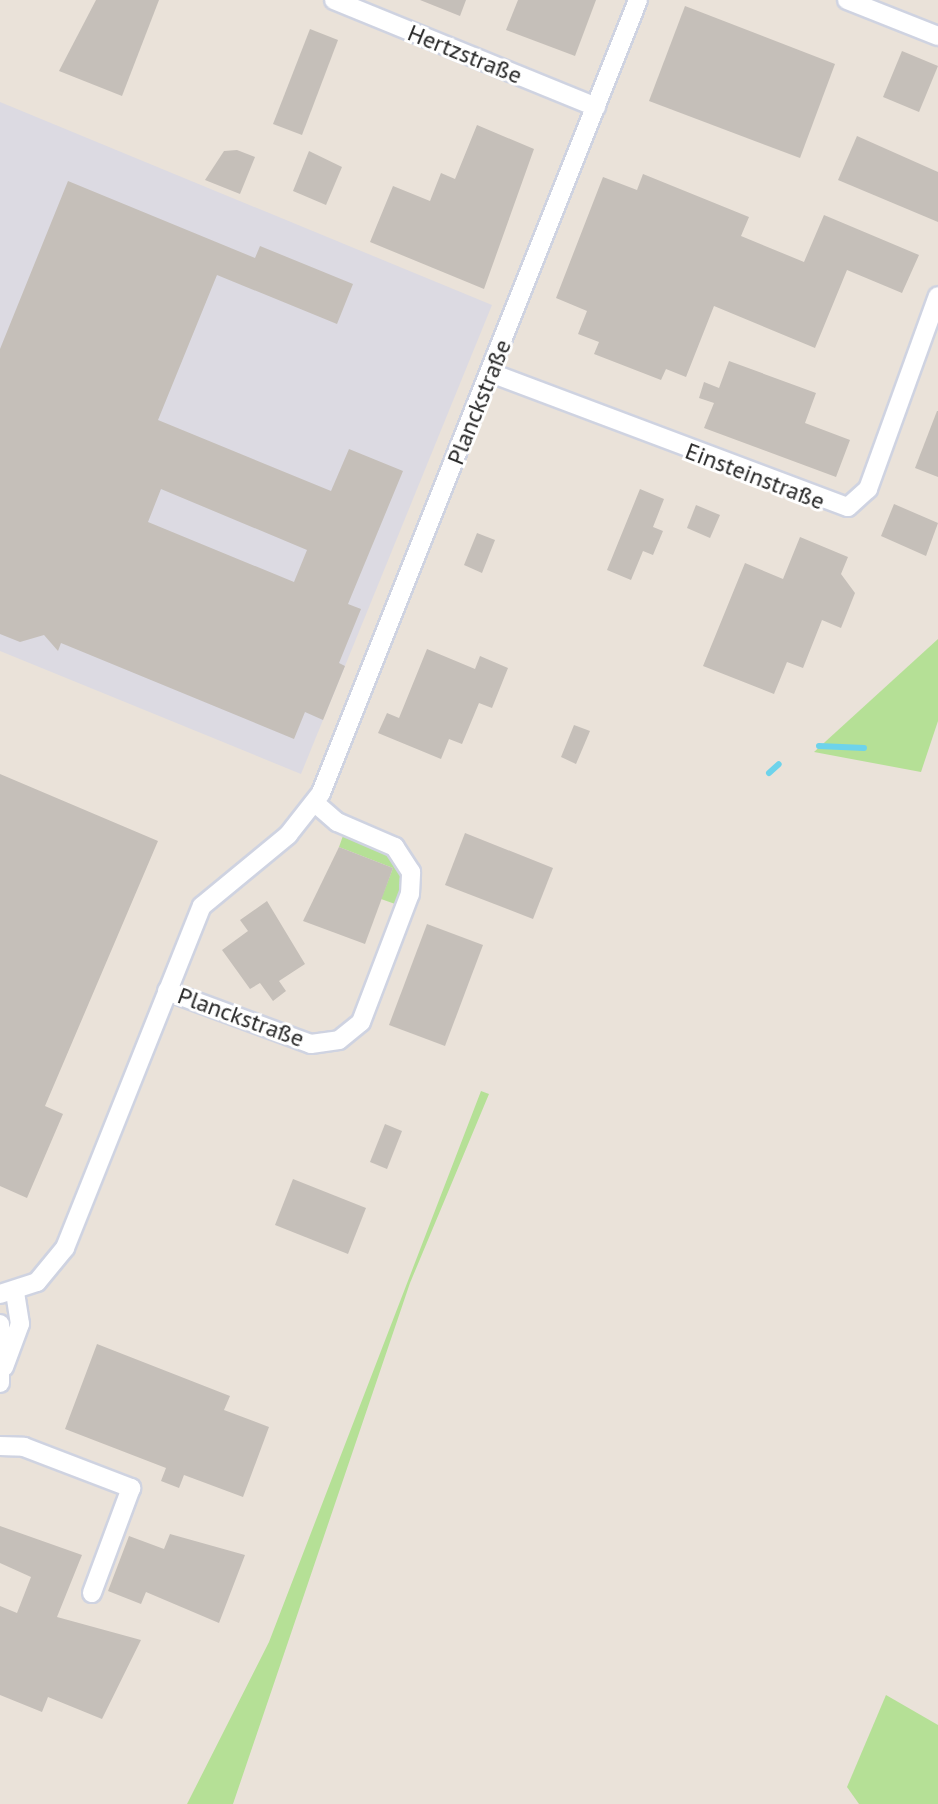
<!DOCTYPE html>
<html>
<head>
<meta charset="utf-8">
<style>
  body { margin:0 }
  #map { position:relative; width:938px; height:1804px; overflow:hidden; background:#eae2d9; font-family:"PT Sans",sans-serif }
  div>[style] { position:absolute }
  .industrial>* { inset:0; background:#dcdae2 }
  .green>* { inset:0; background:#b5e096 }
  .stream>* { height:6px; margin:-3px; padding:0 3px; transform-origin:3px; border-radius:3px; background:#6dd3eb }
  .building>* { inset:0; background:#c5bfb9 }
  .roads { filter:drop-shadow(2px 0 #cfd3e1) drop-shadow(-2px 0 #cfd3e1) drop-shadow(0 2px #cfd3e1) drop-shadow(0 -2px #cfd3e1) }
  .minor>* { height:18px; margin:-9px; padding:0 9px; transform-origin:9px; border-radius:9px; background:#fff }
  span { translate:-50% -50%; white-space:nowrap; text-align:center; line-height:1.15; -webkit-text-stroke:6px #fff; paint-order:stroke }
  .street-label { font-size:24px; color:#282828 }
</style>
</head>
<body>
<div id="map">
  <div class="industrial">
    <div style="clip-path:polygon(0 102px,492px 305px,301px 774px,0 651px)"></div>
  </div>
  <div class="green">
    <div style="clip-path:polygon(938px 639px,938px 721px,921px 772px,814px 752px)"></div>
    <div style="clip-path:polygon(344px 833px,391px 852px,404px 879px,398px 905px,381px 899px,393px 868px,339px 847px)"></div>
    <div style="clip-path:polygon(481px 1091px,489px 1094px,410px 1283px,233px 1804px,187px 1804px,269px 1642px)"></div>
    <div style="clip-path:polygon(886px 1695px,938px 1725px,938px 1804px,859px 1804px,847px 1787px)"></div>
  </div>
  <div class="stream">
    <div style="left:819px;top:746px;width:45px;rotate:2.5deg"></div>
    <div style="left:769px;top:773px;width:13px;rotate:-42deg"></div>
  </div>
  <div class="building">
    <div style="clip-path:polygon(96px 0,159px 0,122px 96px,59px 71px)"></div>
    <div style="clip-path:polygon(420px 0,466px 0,460px 16px)"></div>
    <div style="clip-path:polygon(518px 0,596px 0,575px 56px,506px 30px)"></div>
    <div style="clip-path:polygon(685px 6px,835px 64px,800px 158px,649px 101px)"></div>
    <div style="clip-path:polygon(310px 29px,338px 40px,302px 135px,273px 124px)"></div>
    <div style="clip-path:polygon(902px 51px,938px 66px,919px 112px,883px 97px)"></div>
    <div style="clip-path:polygon(477px 125px,534px 149px,484px 289px,370px 242px,393px 186px,430px 201px,441px 173px,455px 179px)"></div>
    <div style="clip-path:polygon(857px 136px,938px 172px,938px 222px,838px 180px)"></div>
    <div style="clip-path:polygon(237px 150px,255px 157px,240px 194px,205px 180px,224px 151px)"></div>
    <div style="clip-path:polygon(309px 151px,342px 167px,326px 205px,293px 191px)"></div>
    <div style="clip-path:polygon(643px 174px,749px 217px,741px 236px,804px 262px,824px 215px,919px 255px,902px 293px,847px 270px,815px 348px,714px 306px,686px 377px,666px 369px,661px 380px,594px 354px,599px 342px,578px 334px,587px 311px,556px 298px,603px 177px,637px 190px)"></div>
    <div style="clip-path:polygon(evenodd,68px 181px,255px 258px,260px 246px,353px 284px,337px 324px,217px 275px,158px 420px,331px 491px,349px 449px,403px 471px,348px 604px,361px 609px,339px 663px,345px 666px,323px 720px,305px 712px,294px 739px,61px 643px,58px 651px,44px 635px,20px 642px,0 634px,0 349px,68px 181px,161px 489px,307px 550px,294px 582px,148px 522px,161px 489px)"></div>
    <div style="clip-path:polygon(729px 361px,816px 393px,805px 423px,850px 440px,836px 477px,704px 428px,714px 403px,699px 398px,704px 382px,719px 388px)"></div>
    <div style="clip-path:polygon(937px 411px,938px 411px,938px 477px,915px 468px)"></div>
    <div style="clip-path:polygon(640px 489px,664px 499px,653px 527px,663px 531px,653px 555px,643px 551px,631px 580px,607px 570px)"></div>
    <div style="clip-path:polygon(894px 504px,938px 523px,926px 556px,881px 536px)"></div>
    <div style="clip-path:polygon(696px 505px,720px 515px,710px 538px,687px 528px)"></div>
    <div style="clip-path:polygon(477px 533px,495px 540px,482px 573px,464px 565px)"></div>
    <div style="clip-path:polygon(800px 537px,848px 557px,841px 574px,855px 593px,841px 628px,822px 620px,803px 668px,787px 662px,774px 694px,703px 666px,745px 563px,783px 579px)"></div>
    <div style="clip-path:polygon(427px 649px,475px 669px,480px 656px,508px 668px,492px 708px,479px 703px,462px 744px,449px 739px,441px 759px,378px 733px,387px 713px,399px 718px)"></div>
    <div style="clip-path:polygon(574px 725px,590px 731px,576px 764px,561px 757px)"></div>
    <div style="clip-path:polygon(0 774px,158px 841px,45px 1106px,63px 1114px,27px 1198px,0 1186px)"></div>
    <div style="clip-path:polygon(465px 833px,553px 868px,533px 919px,445px 885px)"></div>
    <div style="clip-path:polygon(339px 847px,393px 868px,365px 944px,303px 921px)"></div>
    <div style="clip-path:polygon(267px 901px,305px 964px,279px 981px,286px 991px,273px 1001px,260px 983px,250px 989px,222px 950px,248px 931px,240px 920px)"></div>
    <div style="clip-path:polygon(427px 924px,483px 945px,445px 1046px,389px 1025px)"></div>
    <div style="clip-path:polygon(385px 1124px,402px 1131px,387px 1169px,370px 1162px)"></div>
    <div style="clip-path:polygon(293px 1179px,366px 1208px,348px 1254px,275px 1225px)"></div>
    <div style="clip-path:polygon(97px 1344px,230px 1396px,224px 1410px,269px 1427px,243px 1497px,184px 1475px,179px 1488px,161px 1481px,166px 1468px,65px 1429px)"></div>
    <div style="clip-path:polygon(0 1526px,82px 1555px,57px 1617px,141px 1640px,102px 1719px,48px 1697px,42px 1712px,0 1695px,0 1606px,17px 1613px,31px 1577px,0 1563px)"></div>
    <div style="clip-path:polygon(170px 1534px,245px 1555px,219px 1623px,146px 1592px,141px 1604px,108px 1591px,129px 1536px,164px 1549px)"></div>
  </div>
  <div class="roads">
    <div class="minor">
      <div style="left:334px;top:0;width:283px;rotate:22.2deg"></div>
      <div style="left:847px;top:0;width:98px;rotate:21.6deg"></div>
      <div style="left:491px;top:373px;width:381px;rotate:20.6deg"></div>
      <div style="left:848px;top:507px;width:27px;rotate:-42deg"></div>
      <div style="left:868px;top:489px;width:205px;rotate:-70.1deg"></div>
      <div style="left:167px;top:991px;width:153px;rotate:20.2deg"></div>
      <div style="left:311px;top:1044px;width:28px;rotate:-8deg"></div>
      <div style="left:339px;top:1040px;width:28px;rotate:-39deg"></div>
      <div style="left:361px;top:1022px;width:137px;rotate:-69.1deg"></div>
      <div style="left:410px;top:894px;width:22px;rotate:-87deg"></div>
      <div style="left:411px;top:872px;width:30px;rotate:-123deg"></div>
      <div style="left:395px;top:847px;width:63px;rotate:-156.7deg"></div>
      <div style="left:337px;top:822px;width:29px;rotate:-139deg"></div>
      <div style="left:0;top:1294px;width:39px;rotate:-18deg"></div>
      <div style="left:37px;top:1282px;width:44px;rotate:-50.5deg"></div>
      <div style="left:65px;top:1248px;width:368px;rotate:-68.2deg"></div>
      <div style="left:202px;top:906px;width:112px;rotate:-39.5deg"></div>
      <div style="left:288px;top:835px;width:53px;rotate:-51.8deg"></div>
      <div style="left:321px;top:793px;width:854px;rotate:-68.21deg"></div>
      <div style="left:0;top:1324px;width:59px;rotate:90deg"></div>
      <div style="left:4px;top:1367px;width:46px;rotate:-69.6deg"></div>
      <div style="left:20px;top:1324px;width:32px;rotate:-99deg"></div>
      <div style="left:0;top:1446px;width:24px;rotate:2deg"></div>
      <div style="left:24px;top:1447px;width:115px;rotate:21deg"></div>
      <div style="left:131px;top:1488px;width:112px;rotate:110.4deg"></div>
    </div>
  </div>
  <div class="street-label">
    <span style="left:465px;top:54px;rotate:22deg">Hertzstraße</span>
    <span style="left:479px;top:402px;rotate:-68deg">Planckstraße</span>
    <span style="left:755px;top:476px;rotate:21deg">Einsteinstraße</span>
    <span style="left:241px;top:1017px;rotate:20deg">Planckstraße</span>
  </div>
</div>
</body>
</html>
